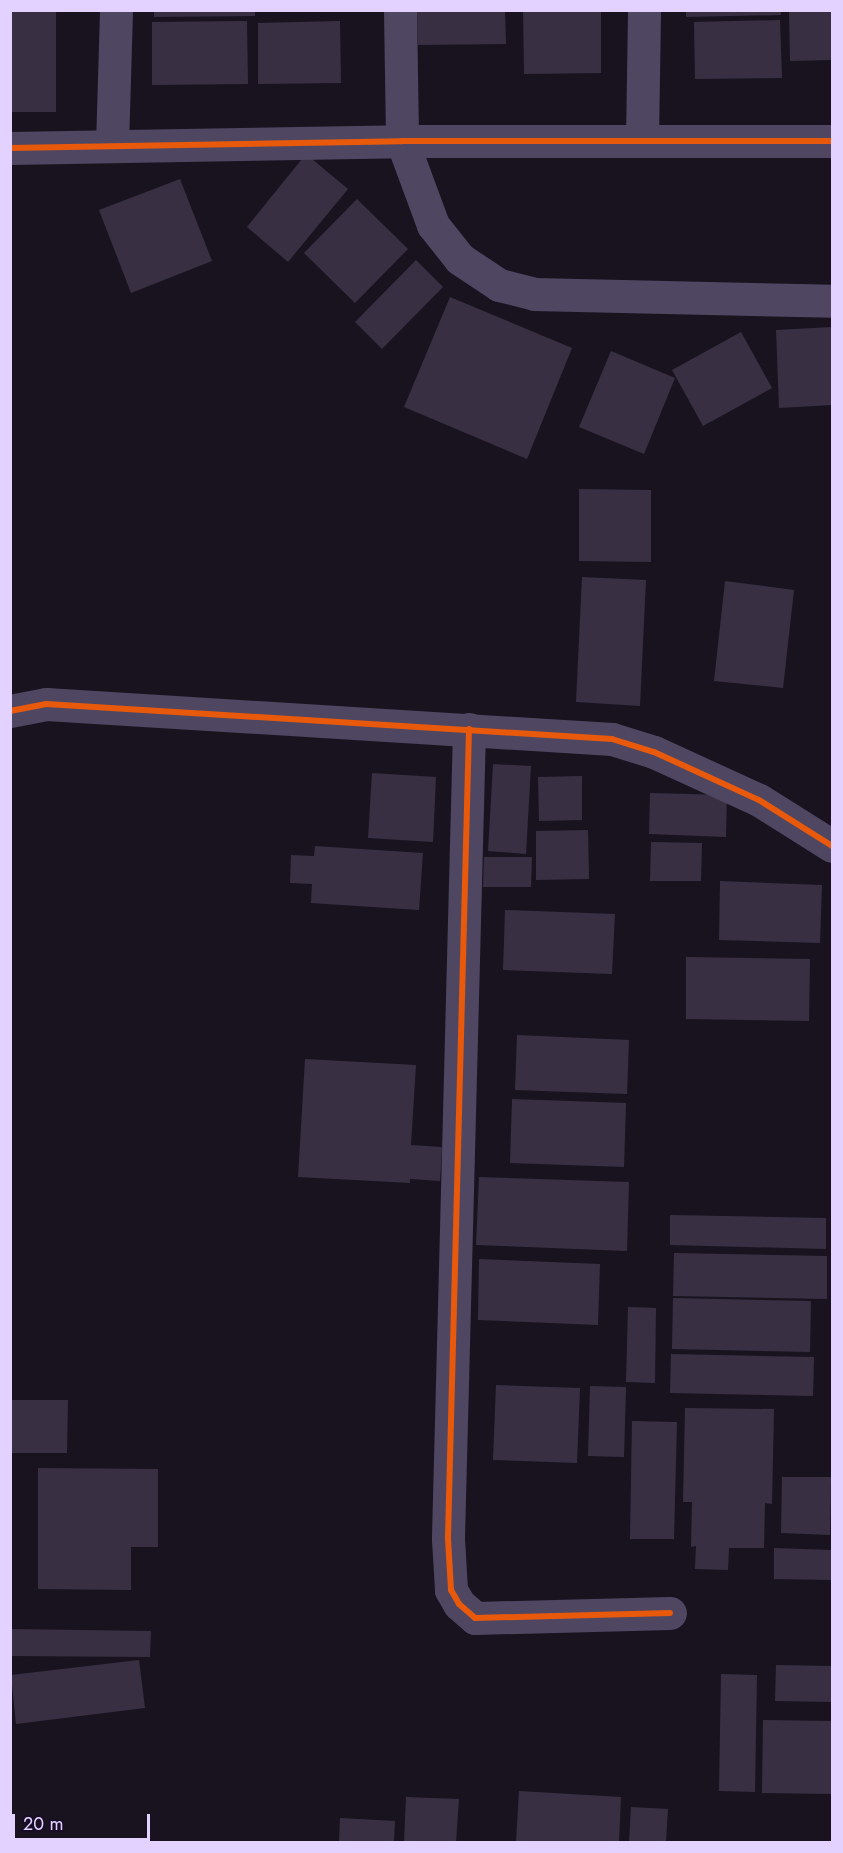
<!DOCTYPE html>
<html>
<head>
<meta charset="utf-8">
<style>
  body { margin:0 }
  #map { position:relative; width:843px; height:1853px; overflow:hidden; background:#191320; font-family:Jost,sans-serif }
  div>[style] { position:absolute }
  .building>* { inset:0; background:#383042 }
  .minor>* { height:33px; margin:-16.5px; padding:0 16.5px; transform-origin:16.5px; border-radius:16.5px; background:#4f4761 }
  .cycleway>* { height:6px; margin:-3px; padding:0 3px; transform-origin:3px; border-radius:3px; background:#e8590c }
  span { translate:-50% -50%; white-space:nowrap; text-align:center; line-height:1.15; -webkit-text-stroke:4.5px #180d26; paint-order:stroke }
  .frame { position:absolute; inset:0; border:12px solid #e3d1ff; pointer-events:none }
  .scale { position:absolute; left:12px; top:1814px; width:138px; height:27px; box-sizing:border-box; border:3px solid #e3d1ff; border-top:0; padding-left:8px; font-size:18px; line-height:21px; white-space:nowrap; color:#e3d1ff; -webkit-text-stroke:4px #180d26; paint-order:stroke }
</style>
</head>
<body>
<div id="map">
  <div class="building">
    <div style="clip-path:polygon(10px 10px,56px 10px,56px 112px,10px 112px)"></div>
    <div style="clip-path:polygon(154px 10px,255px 10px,255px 16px,154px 17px)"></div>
    <div style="clip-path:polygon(417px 10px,505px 10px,506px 44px,418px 45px)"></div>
    <div style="clip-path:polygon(523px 10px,601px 10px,601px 73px,524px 74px)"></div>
    <div style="clip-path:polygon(686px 10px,781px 10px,781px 15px,686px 17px)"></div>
    <div style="clip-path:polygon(789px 10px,832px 10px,832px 60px,790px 61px)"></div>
    <div style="clip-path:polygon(780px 20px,782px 78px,695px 79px,694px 22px)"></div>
    <div style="clip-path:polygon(247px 21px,248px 84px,152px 85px,152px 22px)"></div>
    <div style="clip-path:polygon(340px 21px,341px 83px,258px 84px,258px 23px)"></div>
    <div style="clip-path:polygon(306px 154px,348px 189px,288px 262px,247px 227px)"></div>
    <div style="clip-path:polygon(180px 179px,212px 261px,131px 293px,99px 210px)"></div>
    <div style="clip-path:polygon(357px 199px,408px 249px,355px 303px,304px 253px)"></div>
    <div style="clip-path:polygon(416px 260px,443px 287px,382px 349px,355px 322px)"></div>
    <div style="clip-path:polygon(450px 297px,572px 348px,527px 459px,404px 407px)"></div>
    <div style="clip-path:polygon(832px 327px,832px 405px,779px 408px,776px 330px)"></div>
    <div style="clip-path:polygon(741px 332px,772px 388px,703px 426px,672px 370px)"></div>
    <div style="clip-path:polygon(611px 351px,675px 378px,644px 454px,579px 427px)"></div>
    <div style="clip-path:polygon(579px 489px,651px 490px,651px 562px,579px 561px)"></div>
    <div style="clip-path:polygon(582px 577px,646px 580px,640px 706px,576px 702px)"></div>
    <div style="clip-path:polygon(725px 581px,794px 590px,783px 688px,714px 681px)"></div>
    <div style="clip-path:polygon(493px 764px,531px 766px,526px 854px,488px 851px)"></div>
    <div style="clip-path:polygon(372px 773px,436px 777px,433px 842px,368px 838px)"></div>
    <div style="clip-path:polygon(582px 776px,582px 820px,539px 821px,538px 777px)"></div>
    <div style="clip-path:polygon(650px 793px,727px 795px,726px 837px,649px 834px)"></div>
    <div style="clip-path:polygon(588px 830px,589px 879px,536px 880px,536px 831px)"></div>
    <div style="clip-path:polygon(651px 842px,702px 843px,701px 881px,650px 881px)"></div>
    <div style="clip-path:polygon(315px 846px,423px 853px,419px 910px,311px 903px,312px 884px,290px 883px,291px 855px,314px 856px)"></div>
    <div style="clip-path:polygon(484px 857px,532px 857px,531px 887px,483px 887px)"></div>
    <div style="clip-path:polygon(720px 881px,822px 885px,820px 943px,719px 940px)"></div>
    <div style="clip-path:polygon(505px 910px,615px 914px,612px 974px,503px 970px)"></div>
    <div style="clip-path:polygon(686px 957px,810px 959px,809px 1021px,686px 1019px)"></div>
    <div style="clip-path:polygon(517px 1035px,629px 1040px,627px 1094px,515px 1090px)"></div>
    <div style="clip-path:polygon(305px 1059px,416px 1065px,411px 1145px,442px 1147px,440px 1181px,410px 1179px,410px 1183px,298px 1177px)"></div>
    <div style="clip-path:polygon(512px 1099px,626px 1103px,624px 1167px,510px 1163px)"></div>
    <div style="clip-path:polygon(479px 1177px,629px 1182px,627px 1251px,476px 1245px)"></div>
    <div style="clip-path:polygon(670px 1215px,826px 1218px,826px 1249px,670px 1245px)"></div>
    <div style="clip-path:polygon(674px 1253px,827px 1256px,827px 1299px,673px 1296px)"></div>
    <div style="clip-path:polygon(479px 1259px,600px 1264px,598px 1325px,478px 1320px)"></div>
    <div style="clip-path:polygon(673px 1298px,811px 1301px,810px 1352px,672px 1349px)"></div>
    <div style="clip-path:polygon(628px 1307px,656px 1308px,655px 1383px,626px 1382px)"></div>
    <div style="clip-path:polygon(671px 1354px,814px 1357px,813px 1396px,670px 1393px)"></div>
    <div style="clip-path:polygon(496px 1385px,580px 1388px,577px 1463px,493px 1460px)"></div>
    <div style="clip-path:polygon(590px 1386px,626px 1387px,624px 1457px,588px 1456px)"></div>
    <div style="clip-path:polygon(10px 1400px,68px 1400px,67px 1453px,10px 1453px)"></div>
    <div style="clip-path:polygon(685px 1408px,774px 1409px,772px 1504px,765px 1503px,764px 1548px,729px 1548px,728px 1570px,695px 1569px,696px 1546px,691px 1547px,692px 1502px,683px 1502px)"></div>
    <div style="clip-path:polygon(632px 1421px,677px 1422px,674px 1539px,630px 1539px)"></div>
    <div style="clip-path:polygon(38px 1468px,158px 1469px,158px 1547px,131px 1547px,131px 1590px,38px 1589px)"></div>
    <div style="clip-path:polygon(782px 1477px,831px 1477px,830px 1535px,781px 1533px)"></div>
    <div style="clip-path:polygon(774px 1548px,832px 1550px,832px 1580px,774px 1579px)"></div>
    <div style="clip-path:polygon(10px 1629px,151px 1631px,150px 1657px,10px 1656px)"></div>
    <div style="clip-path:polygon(139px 1660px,145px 1708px,16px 1724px,11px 1675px)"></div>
    <div style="clip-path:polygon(776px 1665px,832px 1666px,832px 1702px,775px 1701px)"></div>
    <div style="clip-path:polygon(721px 1674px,757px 1675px,755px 1792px,719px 1791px)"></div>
    <div style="clip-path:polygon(763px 1720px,832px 1721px,832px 1794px,762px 1793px)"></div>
    <div style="clip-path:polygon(519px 1791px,621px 1797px,619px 1842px,516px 1842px)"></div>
    <div style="clip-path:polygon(406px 1797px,459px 1799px,456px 1842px,404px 1842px)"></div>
    <div style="clip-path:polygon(631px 1807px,668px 1809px,666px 1842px,629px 1842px)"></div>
    <div style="clip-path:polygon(340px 1818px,395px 1821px,394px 1842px,339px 1842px)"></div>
  </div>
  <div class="minor">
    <div style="left:400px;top:10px;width:131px;rotate:89.1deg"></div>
    <div style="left:402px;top:141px;width:90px;rotate:69.7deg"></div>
    <div style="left:433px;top:225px;width:43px;rotate:51.5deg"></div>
    <div style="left:460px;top:259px;width:47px;rotate:33.7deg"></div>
    <div style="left:499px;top:285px;width:36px;rotate:14deg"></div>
    <div style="left:534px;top:294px;width:298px;rotate:1.3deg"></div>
    <div style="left:642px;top:140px;width:130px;rotate:-89.1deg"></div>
    <div style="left:112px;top:146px;width:136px;rotate:-88.3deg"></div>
    <div style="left:10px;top:148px;width:392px;rotate:-1deg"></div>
    <div style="left:402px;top:141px;width:430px"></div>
    <div style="left:10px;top:711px;width:37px;rotate:-11deg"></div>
    <div style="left:46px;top:704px;width:567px;rotate:3.54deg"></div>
    <div style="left:612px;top:739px;width:44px;rotate:17.2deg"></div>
    <div style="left:654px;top:752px;width:115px;rotate:24.6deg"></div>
    <div style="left:759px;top:800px;width:86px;rotate:32.2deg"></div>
    <div style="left:469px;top:729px;width:810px;rotate:91.49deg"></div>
    <div style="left:448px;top:1539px;width:51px;rotate:86.6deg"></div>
    <div style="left:451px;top:1590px;width:16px;rotate:60deg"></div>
    <div style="left:459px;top:1604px;width:21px;rotate:41deg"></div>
    <div style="left:475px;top:1618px;width:195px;rotate:-1.5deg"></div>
  </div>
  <div class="cycleway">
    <div style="left:10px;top:148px;width:392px;rotate:-1deg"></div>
    <div style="left:402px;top:141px;width:430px"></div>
    <div style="left:10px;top:711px;width:37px;rotate:-11deg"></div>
    <div style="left:46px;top:704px;width:567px;rotate:3.54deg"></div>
    <div style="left:612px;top:739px;width:44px;rotate:17.2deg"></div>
    <div style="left:654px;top:752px;width:115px;rotate:24.6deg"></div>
    <div style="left:759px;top:800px;width:86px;rotate:32.2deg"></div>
    <div style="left:469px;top:729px;width:810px;rotate:91.49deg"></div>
    <div style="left:448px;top:1539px;width:51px;rotate:86.6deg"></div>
    <div style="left:451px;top:1590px;width:16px;rotate:60deg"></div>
    <div style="left:459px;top:1604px;width:21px;rotate:41deg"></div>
    <div style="left:475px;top:1618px;width:195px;rotate:-1.5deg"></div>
  </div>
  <div class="frame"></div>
  <div class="scale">20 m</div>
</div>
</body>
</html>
